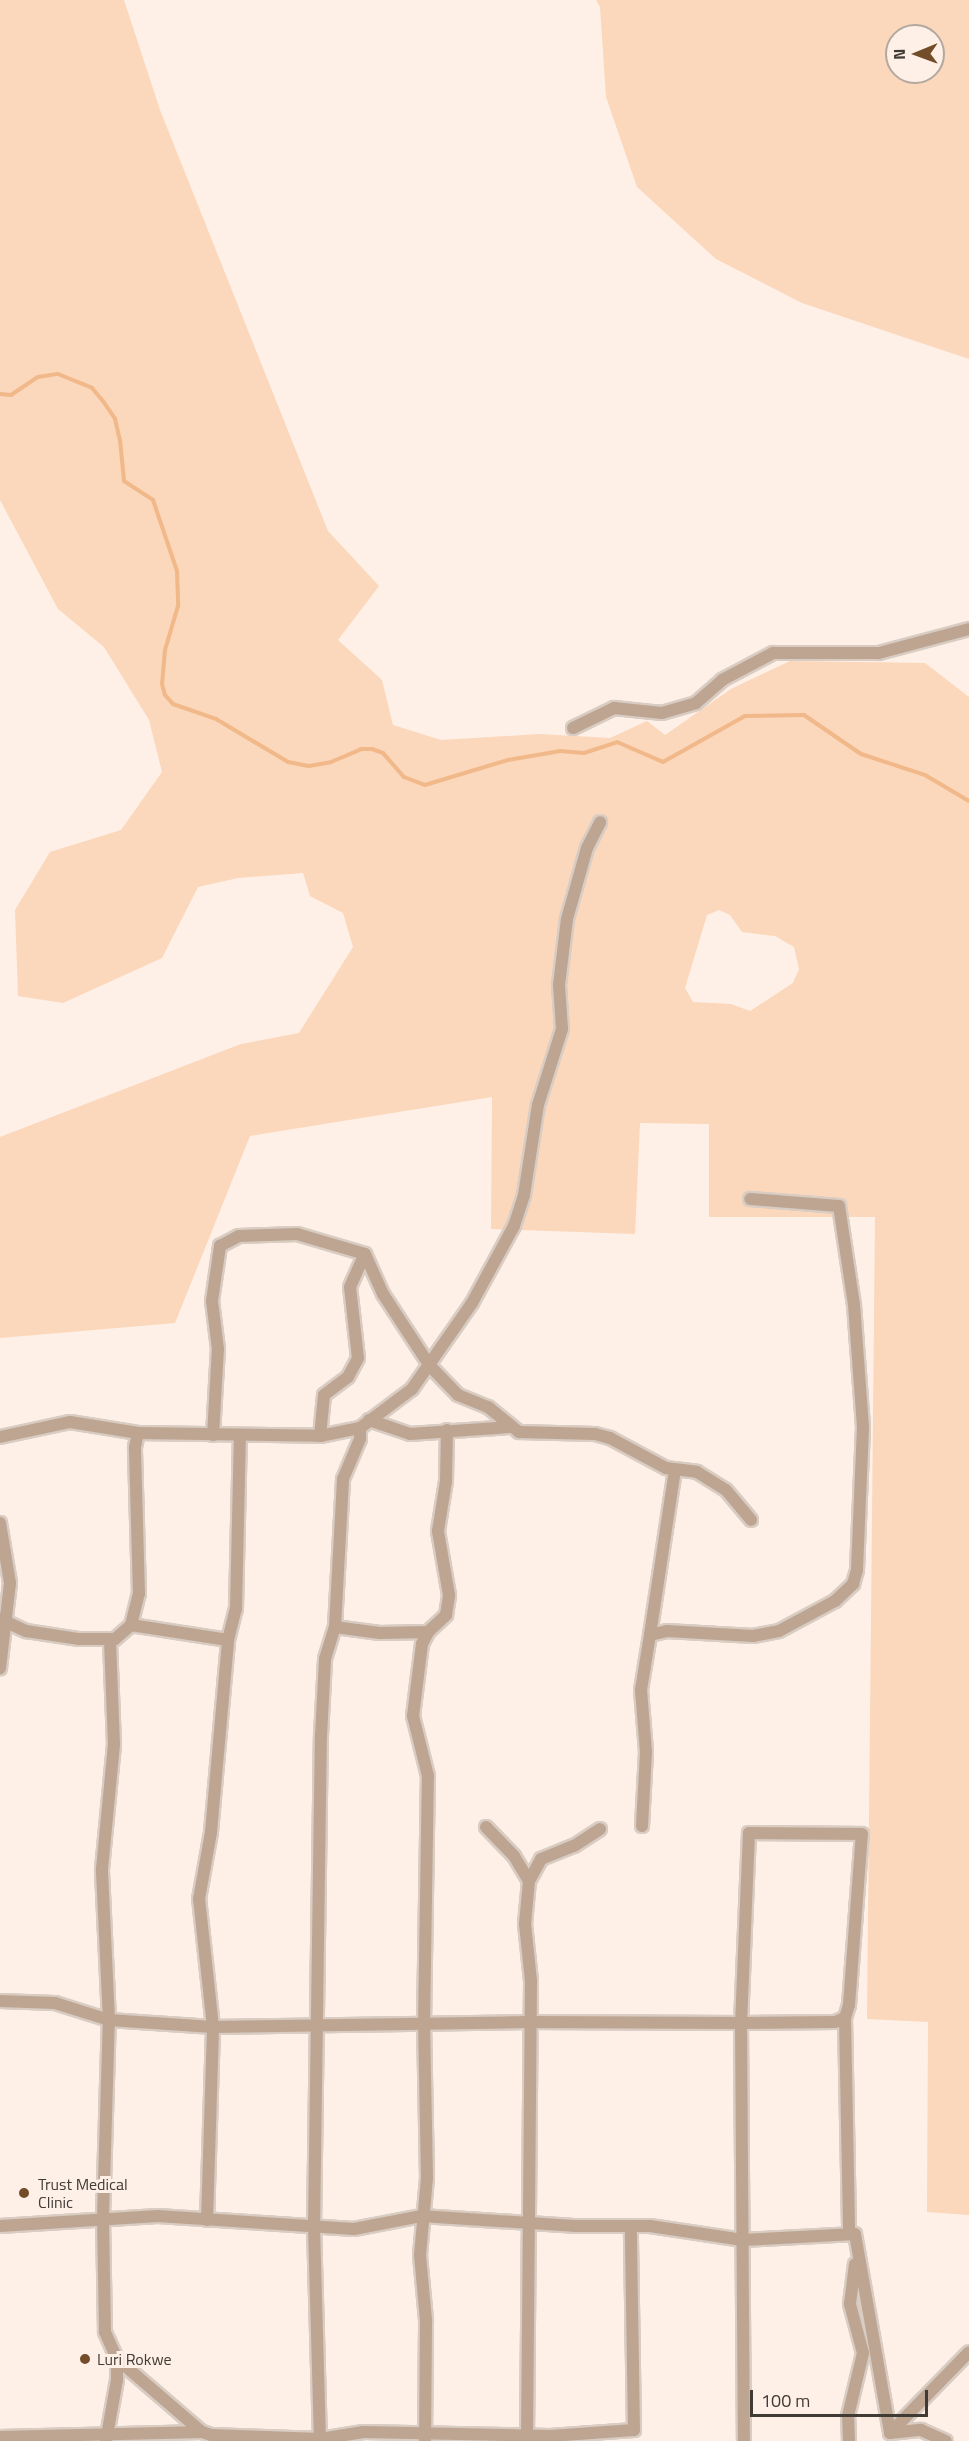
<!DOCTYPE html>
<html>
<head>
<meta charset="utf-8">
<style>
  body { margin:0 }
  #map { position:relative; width:969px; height:2441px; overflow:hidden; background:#fef0e6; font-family:"Titillium Web",sans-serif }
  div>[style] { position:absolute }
  .green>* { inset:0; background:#fbd7bb }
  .stream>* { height:4px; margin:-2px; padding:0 2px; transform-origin:2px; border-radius:2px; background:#f1b889 }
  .roads { filter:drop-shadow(2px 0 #d8ccc3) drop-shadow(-2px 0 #d8ccc3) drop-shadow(0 2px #d8ccc3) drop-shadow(0 -2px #d8ccc3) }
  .minor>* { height:12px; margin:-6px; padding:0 6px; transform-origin:6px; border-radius:6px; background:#bea591 }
  .dots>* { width:16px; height:16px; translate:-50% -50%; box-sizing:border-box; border:3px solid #fef0e6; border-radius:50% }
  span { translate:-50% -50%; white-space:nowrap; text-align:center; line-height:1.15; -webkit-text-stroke:6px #fef0e6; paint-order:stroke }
  .poi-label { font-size:16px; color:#413b35 }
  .left { translate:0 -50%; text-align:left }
  .north { position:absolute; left:885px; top:24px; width:60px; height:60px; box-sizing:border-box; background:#fef0e6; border:2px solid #b2a89f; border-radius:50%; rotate:269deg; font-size:16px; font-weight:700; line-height:24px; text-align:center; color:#413b35 }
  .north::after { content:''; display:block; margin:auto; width:21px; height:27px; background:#734c2a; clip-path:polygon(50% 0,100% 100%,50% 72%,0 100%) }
  .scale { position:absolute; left:750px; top:2390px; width:178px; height:27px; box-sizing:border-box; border:3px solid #413b35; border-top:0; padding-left:8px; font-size:18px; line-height:21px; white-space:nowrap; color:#413b35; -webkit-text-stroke:4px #fef0e6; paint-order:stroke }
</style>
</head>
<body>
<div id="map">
  <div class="green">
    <div style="clip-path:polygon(evenodd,0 0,124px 0,160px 110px,328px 531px,379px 586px,338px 640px,382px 680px,393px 725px,441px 740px,540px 734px,610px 738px,647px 721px,665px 735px,731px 689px,790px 661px,925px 663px,969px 697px,969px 2215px,927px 2212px,928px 2022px,867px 2019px,875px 1217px,709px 1217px,709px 1124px,640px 1123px,635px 1234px,491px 1229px,492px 1097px,250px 1136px,175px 1323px,0 1338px,0 1137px,241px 1044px,299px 1033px,353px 947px,343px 913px,310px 896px,303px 873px,238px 878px,198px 887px,162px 958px,63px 1003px,18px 996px,15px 910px,50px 852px,121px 830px,162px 772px,149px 720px,104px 647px,58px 609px,0 500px,0 0,719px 910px,730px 915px,742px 932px,775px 936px,794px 947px,799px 969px,793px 983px,750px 1011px,731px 1004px,693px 1002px,685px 988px,707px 915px,719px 910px)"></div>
    <div style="clip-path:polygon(evenodd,596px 0,969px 0,969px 359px,802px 303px,716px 259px,637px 187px,606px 97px,600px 7px,596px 0,897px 36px,933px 36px,933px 72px,897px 72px,897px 36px)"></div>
  </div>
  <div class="stream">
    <div style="left:0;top:394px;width:11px;rotate:5deg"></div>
    <div style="left:11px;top:395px;width:32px;rotate:-34deg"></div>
    <div style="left:38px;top:377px;width:20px;rotate:-9deg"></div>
    <div style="left:58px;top:374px;width:37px;rotate:22deg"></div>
    <div style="left:92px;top:388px;width:17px;rotate:50deg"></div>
    <div style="left:103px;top:401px;width:22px;rotate:56deg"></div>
    <div style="left:115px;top:419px;width:22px;rotate:77deg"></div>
    <div style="left:120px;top:440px;width:41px;rotate:84.4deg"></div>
    <div style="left:124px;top:481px;width:35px;rotate:33deg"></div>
    <div style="left:153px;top:500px;width:75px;rotate:71.3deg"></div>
    <div style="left:177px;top:571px;width:35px;rotate:88deg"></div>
    <div style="left:178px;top:606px;width:46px;rotate:106.5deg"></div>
    <div style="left:165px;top:650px;width:34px;rotate:95deg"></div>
    <div style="left:162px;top:684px;width:11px;rotate:75deg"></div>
    <div style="left:165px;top:695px;width:12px;rotate:48deg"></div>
    <div style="left:173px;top:704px;width:46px;rotate:19.2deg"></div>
    <div style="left:216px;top:719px;width:84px;rotate:30.8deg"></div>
    <div style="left:288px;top:762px;width:21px;rotate:11deg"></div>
    <div style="left:309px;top:766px;width:22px;rotate:-10deg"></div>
    <div style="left:331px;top:762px;width:33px;rotate:-23deg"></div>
    <div style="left:361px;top:749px;width:11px"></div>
    <div style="left:372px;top:749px;width:12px;rotate:20deg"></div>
    <div style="left:383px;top:753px;width:32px;rotate:49deg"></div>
    <div style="left:404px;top:777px;width:22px;rotate:21deg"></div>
    <div style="left:425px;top:785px;width:87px;rotate:-16.8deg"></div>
    <div style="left:508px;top:760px;width:53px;rotate:-9.8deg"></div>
    <div style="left:560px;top:751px;width:24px;rotate:5deg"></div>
    <div style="left:584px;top:753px;width:35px;rotate:-18deg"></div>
    <div style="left:617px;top:742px;width:50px;rotate:23.5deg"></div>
    <div style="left:663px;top:762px;width:94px;rotate:-29.3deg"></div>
    <div style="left:745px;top:716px;width:59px;rotate:-1deg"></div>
    <div style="left:804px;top:715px;width:69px;rotate:34.4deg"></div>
    <div style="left:861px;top:754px;width:67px;rotate:18.2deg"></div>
    <div style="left:925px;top:775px;width:51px;rotate:30.6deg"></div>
  </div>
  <div class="roads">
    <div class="minor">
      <div style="left:573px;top:728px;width:46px;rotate:-26deg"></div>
      <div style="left:614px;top:708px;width:48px;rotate:5.9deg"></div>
      <div style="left:662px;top:713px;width:35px;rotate:-16deg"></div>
      <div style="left:696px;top:703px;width:35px;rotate:-41deg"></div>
      <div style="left:722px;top:680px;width:58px;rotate:-27.9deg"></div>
      <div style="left:773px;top:653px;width:106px"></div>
      <div style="left:879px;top:653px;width:93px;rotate:-14.9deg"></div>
      <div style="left:369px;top:1420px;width:43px;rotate:18.9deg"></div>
      <div style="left:410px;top:1434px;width:99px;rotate:-4deg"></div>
      <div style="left:213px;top:1435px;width:86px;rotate:-86.7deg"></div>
      <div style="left:218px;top:1349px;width:48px;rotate:-97.1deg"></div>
      <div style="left:212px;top:1301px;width:56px;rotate:-81.7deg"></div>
      <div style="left:220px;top:1246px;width:21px;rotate:-28deg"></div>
      <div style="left:239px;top:1236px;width:58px;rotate:-2deg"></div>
      <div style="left:297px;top:1234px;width:71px;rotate:16.4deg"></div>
      <div style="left:365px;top:1254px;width:44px;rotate:65.8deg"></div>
      <div style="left:383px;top:1294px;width:86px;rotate:56.9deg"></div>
      <div style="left:430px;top:1366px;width:40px;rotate:46deg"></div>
      <div style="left:458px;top:1395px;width:32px;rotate:22deg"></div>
      <div style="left:488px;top:1407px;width:40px;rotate:39deg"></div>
      <div style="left:519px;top:1432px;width:76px;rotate:1.5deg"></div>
      <div style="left:595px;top:1434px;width:16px;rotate:15deg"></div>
      <div style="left:610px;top:1438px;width:64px;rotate:28.2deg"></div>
      <div style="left:666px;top:1468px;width:31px;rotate:7deg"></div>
      <div style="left:697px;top:1472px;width:34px;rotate:32deg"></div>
      <div style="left:726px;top:1490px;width:39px;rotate:50deg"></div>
      <div style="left:320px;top:1436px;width:41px;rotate:-84.4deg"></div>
      <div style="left:324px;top:1395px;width:30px;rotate:-37deg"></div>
      <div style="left:348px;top:1377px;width:21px;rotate:-62deg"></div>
      <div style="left:358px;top:1358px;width:71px;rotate:-96.4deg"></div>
      <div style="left:350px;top:1287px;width:36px;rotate:-66deg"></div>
      <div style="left:0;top:1437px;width:72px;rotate:-12.1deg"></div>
      <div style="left:70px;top:1422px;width:69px;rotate:9.2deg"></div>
      <div style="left:138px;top:1433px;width:182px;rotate:0.9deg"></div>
      <div style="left:320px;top:1436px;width:41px;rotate:-11.3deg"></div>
      <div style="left:360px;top:1428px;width:65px;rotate:-36.9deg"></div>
      <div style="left:412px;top:1389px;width:105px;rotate:-55.1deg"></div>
      <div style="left:472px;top:1303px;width:88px;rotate:-61.4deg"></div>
      <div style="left:514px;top:1226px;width:33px;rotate:-72deg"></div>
      <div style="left:524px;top:1195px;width:91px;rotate:-81.2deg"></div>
      <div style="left:538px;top:1105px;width:80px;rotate:-72.5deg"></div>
      <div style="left:562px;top:1029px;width:44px;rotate:-93.9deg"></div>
      <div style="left:559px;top:985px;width:66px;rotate:-83.1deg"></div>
      <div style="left:567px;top:919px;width:74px;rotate:-74.3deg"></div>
      <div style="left:587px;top:848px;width:29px;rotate:-63deg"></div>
      <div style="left:0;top:1523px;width:61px;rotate:80.5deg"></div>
      <div style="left:10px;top:1583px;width:86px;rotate:96.7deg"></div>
      <div style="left:0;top:1619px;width:29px;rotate:25deg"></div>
      <div style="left:26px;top:1631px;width:54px;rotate:8.6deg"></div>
      <div style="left:79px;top:1639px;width:36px"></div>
      <div style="left:115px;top:1639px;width:21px;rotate:-41deg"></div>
      <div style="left:131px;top:1625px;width:98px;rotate:8.8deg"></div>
      <div style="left:131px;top:1625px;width:32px;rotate:-76deg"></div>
      <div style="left:139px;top:1594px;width:147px;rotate:-91.6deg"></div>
      <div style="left:135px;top:1447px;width:14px;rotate:-78deg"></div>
      <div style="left:335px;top:1627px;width:45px;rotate:7.6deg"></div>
      <div style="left:380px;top:1633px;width:48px;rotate:-1.2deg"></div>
      <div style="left:428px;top:1632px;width:25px;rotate:-43deg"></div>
      <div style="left:446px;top:1615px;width:20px;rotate:-81deg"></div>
      <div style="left:449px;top:1595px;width:65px;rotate:-99.8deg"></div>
      <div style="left:438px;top:1531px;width:51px;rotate:-80.9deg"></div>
      <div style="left:446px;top:1481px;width:51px;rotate:-88.9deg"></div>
      <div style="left:650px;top:1635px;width:167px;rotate:-81.4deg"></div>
      <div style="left:642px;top:1826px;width:74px;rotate:-86.9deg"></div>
      <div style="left:646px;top:1752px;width:62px;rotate:-94.6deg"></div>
      <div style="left:641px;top:1690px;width:56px;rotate:-80.7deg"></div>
      <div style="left:650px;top:1635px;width:17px;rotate:-13deg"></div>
      <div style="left:667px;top:1631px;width:86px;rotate:3.3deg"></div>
      <div style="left:753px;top:1636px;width:26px;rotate:-11deg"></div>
      <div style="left:779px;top:1631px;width:64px;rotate:-28.2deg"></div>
      <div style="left:835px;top:1601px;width:25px;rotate:-43deg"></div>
      <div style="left:853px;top:1584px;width:15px;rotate:-74deg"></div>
      <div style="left:857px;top:1570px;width:143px;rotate:-87.6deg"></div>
      <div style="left:863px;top:1427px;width:122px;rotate:-94.2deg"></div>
      <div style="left:854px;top:1305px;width:100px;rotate:-98.6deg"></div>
      <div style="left:839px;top:1206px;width:89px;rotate:-175.5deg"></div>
      <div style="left:486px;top:1827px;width:40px;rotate:46deg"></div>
      <div style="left:514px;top:1856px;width:29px;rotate:59deg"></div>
      <div style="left:0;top:2001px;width:55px;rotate:2.1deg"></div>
      <div style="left:55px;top:2003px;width:57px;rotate:17.5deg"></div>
      <div style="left:109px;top:2020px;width:104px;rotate:3.9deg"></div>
      <div style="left:213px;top:2027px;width:315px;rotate:-0.9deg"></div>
      <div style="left:528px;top:2022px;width:213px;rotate:0.3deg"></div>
      <div style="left:741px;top:2023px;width:94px;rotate:-0.6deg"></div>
      <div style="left:835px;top:2022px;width:11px;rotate:-22deg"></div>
      <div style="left:845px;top:2018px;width:14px;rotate:-73deg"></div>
      <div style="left:849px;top:2005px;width:171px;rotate:-85.7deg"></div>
      <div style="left:862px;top:1834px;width:113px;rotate:-179.5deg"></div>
      <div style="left:749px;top:1833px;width:190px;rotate:92.4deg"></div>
      <div style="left:741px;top:2023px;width:418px;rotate:89.6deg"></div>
      <div style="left:845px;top:2018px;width:215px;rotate:88.9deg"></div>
      <div style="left:207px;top:2220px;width:193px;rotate:-88.2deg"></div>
      <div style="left:213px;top:2027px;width:129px;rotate:-96.2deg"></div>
      <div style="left:199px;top:1899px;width:68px;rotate:-79.8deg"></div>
      <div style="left:211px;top:1832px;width:193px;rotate:-84.9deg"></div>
      <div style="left:228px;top:1640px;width:32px;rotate:-76deg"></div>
      <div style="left:236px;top:1609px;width:173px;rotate:-88.7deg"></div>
      <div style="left:0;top:2226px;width:158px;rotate:-3.6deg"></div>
      <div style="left:158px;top:2216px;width:196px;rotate:3.8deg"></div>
      <div style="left:354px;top:2229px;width:68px;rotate:-11deg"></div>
      <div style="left:421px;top:2216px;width:153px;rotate:3.7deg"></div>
      <div style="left:574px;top:2226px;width:76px"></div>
      <div style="left:650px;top:2226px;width:94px;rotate:8.6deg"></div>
      <div style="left:743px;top:2240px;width:112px;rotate:-3.1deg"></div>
      <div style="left:855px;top:2234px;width:202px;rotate:80deg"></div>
      <div style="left:890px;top:2433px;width:113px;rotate:-45.7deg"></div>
      <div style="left:117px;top:2359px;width:112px;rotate:40.7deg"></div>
      <div style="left:202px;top:2432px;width:9px;rotate:18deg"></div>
      <div style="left:211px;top:2435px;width:109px;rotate:2.1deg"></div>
      <div style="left:320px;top:2439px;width:44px;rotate:-9.2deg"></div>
      <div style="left:363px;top:2432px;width:187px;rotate:1.2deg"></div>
      <div style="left:550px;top:2436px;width:84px;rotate:-4.1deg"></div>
      <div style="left:634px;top:2430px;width:202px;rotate:-90.9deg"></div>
      <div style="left:890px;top:2433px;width:31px;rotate:-6deg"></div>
      <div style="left:921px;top:2430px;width:27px;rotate:24deg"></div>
      <div style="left:0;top:2437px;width:202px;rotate:-1.4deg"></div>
      <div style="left:527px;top:2440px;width:459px;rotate:-89.5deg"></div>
      <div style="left:531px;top:1981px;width:57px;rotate:-96deg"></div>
      <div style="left:525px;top:1924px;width:43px;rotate:-84.7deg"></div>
      <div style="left:529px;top:1881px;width:25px;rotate:-61deg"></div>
      <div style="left:541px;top:1859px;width:35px;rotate:-22deg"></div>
      <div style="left:574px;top:1846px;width:31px;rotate:-33deg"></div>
      <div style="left:106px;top:2441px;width:62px;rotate:-79.8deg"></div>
      <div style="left:117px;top:2380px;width:21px;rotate:-90deg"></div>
      <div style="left:117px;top:2359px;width:30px;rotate:-114deg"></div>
      <div style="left:105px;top:2332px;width:115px;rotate:-91deg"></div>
      <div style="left:103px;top:2217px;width:197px;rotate:-88.3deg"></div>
      <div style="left:109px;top:2020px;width:151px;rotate:-92.7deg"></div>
      <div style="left:102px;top:1869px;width:125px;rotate:-84.5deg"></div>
      <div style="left:114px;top:1745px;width:106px;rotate:-92.2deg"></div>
      <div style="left:320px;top:2441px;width:212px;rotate:-91.6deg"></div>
      <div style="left:314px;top:2229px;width:493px;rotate:-89.2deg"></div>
      <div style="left:321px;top:1736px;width:77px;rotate:-87deg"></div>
      <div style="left:325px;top:1659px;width:34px;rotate:-73deg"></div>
      <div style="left:335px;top:1627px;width:148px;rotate:-86.9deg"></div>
      <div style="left:343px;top:1479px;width:43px;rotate:-67deg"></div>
      <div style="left:360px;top:1439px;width:11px;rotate:-90deg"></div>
      <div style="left:425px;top:2441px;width:121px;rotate:-89.5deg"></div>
      <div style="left:426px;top:2320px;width:65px;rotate:-95.3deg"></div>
      <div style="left:420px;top:2255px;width:77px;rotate:-84.8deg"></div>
      <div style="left:427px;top:2178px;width:153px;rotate:-91.1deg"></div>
      <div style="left:424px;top:2025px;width:249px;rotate:-89.1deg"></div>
      <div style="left:428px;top:1776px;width:62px;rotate:-104deg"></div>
      <div style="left:413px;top:1716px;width:73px;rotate:-82.9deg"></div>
      <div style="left:422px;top:1644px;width:13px;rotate:-63deg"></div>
      <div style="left:849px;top:2441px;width:25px;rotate:-92deg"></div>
      <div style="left:848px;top:2416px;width:65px;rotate:-76.6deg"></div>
      <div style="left:863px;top:2353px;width:51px;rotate:-104.9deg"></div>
      <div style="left:850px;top:2304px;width:40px;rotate:-82.9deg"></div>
    </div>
  </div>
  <div class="dots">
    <div style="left:24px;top:2193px;background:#734c2a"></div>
    <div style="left:85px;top:2359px;background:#734c2a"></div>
  </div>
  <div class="poi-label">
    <span class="left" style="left:38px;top:2193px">Trust Medical<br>Clinic</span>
    <span class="left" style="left:97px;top:2359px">Luri Rokwe</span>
  </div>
  <div class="north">N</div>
  <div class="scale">100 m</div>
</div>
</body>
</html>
